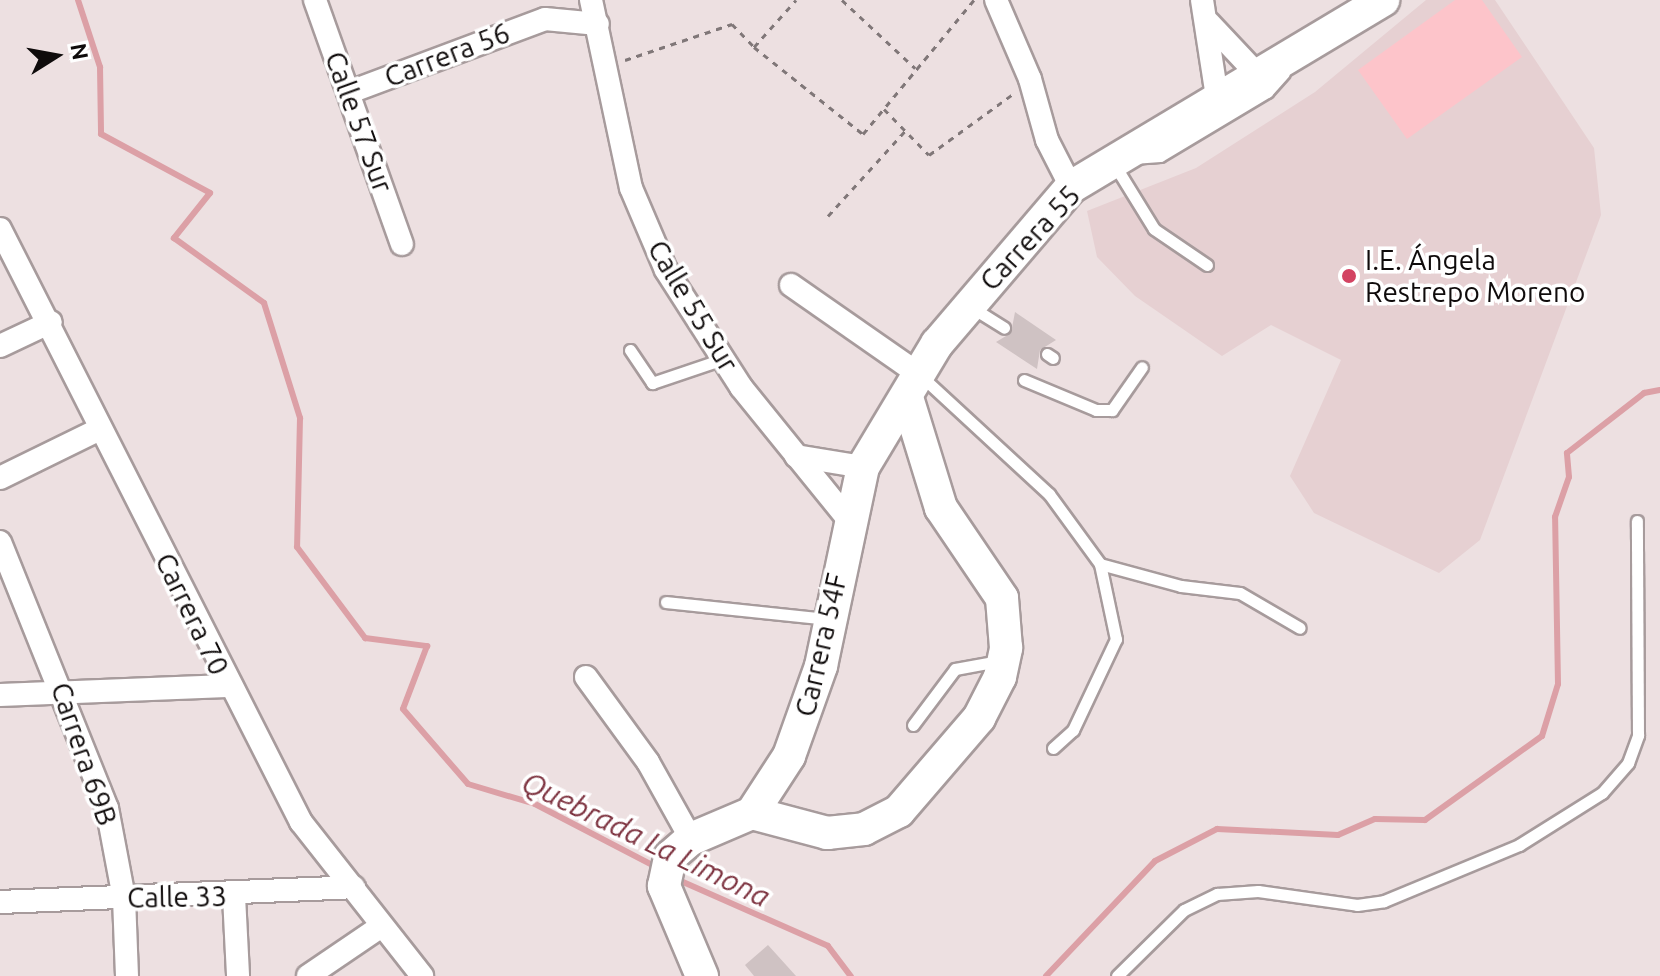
<!DOCTYPE html>
<html>
<head>
<meta charset="utf-8">
<style>
  body { margin:0 }
  #map { position:relative; width:1660px; height:976px; overflow:hidden; background:#ede0e1; font-family:Ubuntu,sans-serif }
  div>[style] { position:absolute }
  .built>* { inset:0; background:#e6d0d2 }
  .green>* { inset:0; background:#fdc4ca }
  .stream>* { height:6px; margin:-3px; padding:0 3px; transform-origin:3px; border-radius:3px; background:#dca0a6 }
  .building>* { inset:0; background:#cfc2c3 }
  .path>* { height:3px; margin-top:-1.5px; transform-origin:0; background:repeating-linear-gradient(90deg,#807778 0 6px,transparent 0 12px) }
  .roads { filter:drop-shadow(2px 0 #a79b9c) drop-shadow(-2px 0 #a79b9c) drop-shadow(0 2px #a79b9c) drop-shadow(0 -2px #a79b9c) }
  .lane>* { height:11px; margin:-5.5px; padding:0 5.5px; transform-origin:5.5px; border-radius:5.5px; background:#fff }
  .street>* { height:22px; margin:-11px; padding:0 11px; transform-origin:11px; border-radius:11px; background:#fff }
  .secondary>* { height:32px; margin:-16px; padding:0 16px; transform-origin:16px; border-radius:16px; background:#fff }
  .dots>* { width:22px; height:22px; translate:-50% -50%; box-sizing:border-box; border:4px solid #fff; border-radius:50% }
  span { translate:-50% -50%; white-space:nowrap; text-align:center; line-height:1.15; -webkit-text-stroke:7px #fff; paint-order:stroke }
  .street-label { font-size:28px; color:#0f0b0b }
  .poi-label { font-size:28px; color:#0f0b0b }
  .left { translate:0 -50%; text-align:left }
  .water-label { font-size:30px; color:#7e3441; font-style:italic }
  .north { position:absolute; left:16px; top:16px; width:80px; height:80px; -webkit-text-stroke:6px #fff; paint-order:stroke; rotate:79deg; font-size:22px; font-weight:700; line-height:32px; text-align:center; color:#0f0b0b }
  .north::after { content:''; display:block; margin:auto; width:28px; height:36px; background:#0f0b0b; clip-path:polygon(50% 0,100% 100%,50% 72%,0 100%) }
</style>
</head>
<body>
<div id="map">
  <div class="built">
    <div style="clip-path:polygon(1426px 0,1495px 0,1594px 148px,1601px 215px,1480px 540px,1439px 573px,1314px 513px,1290px 476px,1341px 360px,1271px 325px,1222px 356px,1135px 296px,1097px 257px,1087px 211px,1196px 168px,1315px 92px)"></div>
  </div>
  <div class="green">
    <div style="clip-path:polygon(1455px 0,1482px 0,1522px 57px,1407px 139px,1358px 70px)"></div>
  </div>
  <div class="stream">
    <div style="left:78px;top:0;width:71px;rotate:71.8deg"></div>
    <div style="left:100px;top:67px;width:67px;rotate:89.1deg"></div>
    <div style="left:101px;top:134px;width:124px;rotate:28.4deg"></div>
    <div style="left:210px;top:193px;width:58px;rotate:128.7deg"></div>
    <div style="left:174px;top:238px;width:111px;rotate:35.8deg"></div>
    <div style="left:264px;top:303px;width:121px;rotate:72.6deg"></div>
    <div style="left:300px;top:418px;width:129px;rotate:91.3deg"></div>
    <div style="left:297px;top:547px;width:114px;rotate:53.2deg"></div>
    <div style="left:365px;top:638px;width:63px;rotate:7.4deg"></div>
    <div style="left:427px;top:646px;width:67px;rotate:110.9deg"></div>
    <div style="left:403px;top:709px;width:99px;rotate:49.1deg"></div>
    <div style="left:468px;top:784px;width:70px;rotate:16.6deg"></div>
    <div style="left:535px;top:804px;width:139px;rotate:27.5deg"></div>
    <div style="left:674px;top:878px;width:168px;rotate:23.8deg"></div>
    <div style="left:828px;top:946px;width:38px;rotate:53deg"></div>
    <div style="left:1046px;top:976px;width:158px;rotate:-46.5deg"></div>
    <div style="left:1155px;top:861px;width:70px;rotate:-27.3deg"></div>
    <div style="left:1217px;top:829px;width:121px;rotate:2.8deg"></div>
    <div style="left:1338px;top:835px;width:40px;rotate:-23.4deg"></div>
    <div style="left:1375px;top:819px;width:50px;rotate:1.1deg"></div>
    <div style="left:1425px;top:820px;width:144px;rotate:-35.7deg"></div>
    <div style="left:1542px;top:736px;width:54px;rotate:-72.9deg"></div>
    <div style="left:1558px;top:684px;width:167px;rotate:-91deg"></div>
    <div style="left:1555px;top:517px;width:42px;rotate:-70.7deg"></div>
    <div style="left:1569px;top:477px;width:24px;rotate:-95deg"></div>
    <div style="left:1567px;top:453px;width:98px;rotate:-37.9deg"></div>
    <div style="left:1644px;top:393px;width:16px;rotate:-11deg"></div>
  </div>
  <div class="building">
    <div style="clip-path:polygon(1015px 312px,1056px 340px,1040px 350px,1037px 369px,996px 342px,1011px 333px)"></div>
    <div style="clip-path:polygon(768px 945px,796px 976px,754px 976px,745px 965px)"></div>
  </div>
  <div class="path">
    <div style="left:842px;top:0;width:100px;rotate:43deg"></div>
    <div style="left:754px;top:47px;width:139px;rotate:38.6deg"></div>
    <div style="left:863px;top:134px;width:174px;rotate:-50.4deg"></div>
    <div style="left:625px;top:60px;width:113px;rotate:-18.6deg"></div>
    <div style="left:732px;top:24px;width:32px;rotate:46deg"></div>
    <div style="left:754px;top:47px;width:63px;rotate:-48.2deg"></div>
    <div style="left:884px;top:109px;width:64px;rotate:45.6deg"></div>
    <div style="left:929px;top:155px;width:104px;rotate:-36deg"></div>
    <div style="left:828px;top:216px;width:115px;rotate:-47.8deg"></div>
  </div>
  <div class="roads">
    <div class="lane">
      <div style="left:1133px;top:158px;width:27px;rotate:-4deg"></div>
      <div style="left:1160px;top:156px;width:125px;rotate:-30.9deg"></div>
      <div style="left:1267px;top:92px;width:25px;rotate:-48deg"></div>
      <div style="left:1114px;top:164px;width:76px;rotate:58.4deg"></div>
      <div style="left:1154px;top:229px;width:64px;rotate:34.2deg"></div>
      <div style="left:971px;top:307px;width:39px;rotate:32deg"></div>
      <div style="left:630px;top:350px;width:40px;rotate:56deg"></div>
      <div style="left:652px;top:383px;width:75px;rotate:-18.7deg"></div>
      <div style="left:1047px;top:354px;width:7px;rotate:34deg"></div>
      <div style="left:920px;top:375px;width:176px;rotate:42.7deg"></div>
      <div style="left:1049px;top:494px;width:87px;rotate:53.9deg"></div>
      <div style="left:1100px;top:564px;width:77px;rotate:78deg"></div>
      <div style="left:1116px;top:639px;width:101px;rotate:115.3deg"></div>
      <div style="left:1073px;top:730px;width:27px;rotate:138deg"></div>
      <div style="left:1024px;top:380px;width:78px;rotate:22.6deg"></div>
      <div style="left:1096px;top:410px;width:16px"></div>
      <div style="left:1112px;top:410px;width:52px;rotate:-55.1deg"></div>
      <div style="left:1100px;top:564px;width:84px;rotate:15.2deg"></div>
      <div style="left:1181px;top:586px;width:59px;rotate:6.8deg"></div>
      <div style="left:1240px;top:593px;width:69px;rotate:30.3deg"></div>
      <div style="left:666px;top:602px;width:163px;rotate:6deg"></div>
      <div style="left:913px;top:725px;width:70px;rotate:-53.1deg"></div>
      <div style="left:955px;top:669px;width:45px;rotate:-10.3deg"></div>
      <div style="left:1117px;top:976px;width:94px;rotate:-44.6deg"></div>
      <div style="left:1184px;top:910px;width:37px;rotate:-26deg"></div>
      <div style="left:1217px;top:894px;width:41px;rotate:-4.2deg"></div>
      <div style="left:1258px;top:891px;width:100px;rotate:8deg"></div>
      <div style="left:1357px;top:905px;width:27px;rotate:-8deg"></div>
      <div style="left:1384px;top:901px;width:146px;rotate:-22.5deg"></div>
      <div style="left:1519px;top:845px;width:98px;rotate:-32.1deg"></div>
      <div style="left:1602px;top:793px;width:40px;rotate:-49deg"></div>
      <div style="left:1628px;top:763px;width:30px;rotate:-70deg"></div>
      <div style="left:1638px;top:735px;width:214px;rotate:-90.3deg"></div>
    </div>
    <div class="street">
      <div style="left:315px;top:0;width:259px;rotate:70.4deg"></div>
      <div style="left:591px;top:0;width:192px;rotate:78deg"></div>
      <div style="left:631px;top:188px;width:89px;rotate:66.9deg"></div>
      <div style="left:666px;top:270px;width:139px;rotate:57.3deg"></div>
      <div style="left:741px;top:387px;width:170px;rotate:51deg"></div>
      <div style="left:996px;top:0;width:86px;rotate:66.7deg"></div>
      <div style="left:1030px;top:79px;width:63px;rotate:74.4deg"></div>
      <div style="left:1047px;top:140px;width:53px;rotate:62.9deg"></div>
      <div style="left:1202px;top:0;width:98px;rotate:81.2deg"></div>
      <div style="left:1209px;top:23px;width:70px;rotate:46.7deg"></div>
      <div style="left:350px;top:92px;width:208px;rotate:-20.5deg"></div>
      <div style="left:545px;top:19px;width:53px;rotate:5.4deg"></div>
      <div style="left:0;top:229px;width:665px;rotate:63.09deg"></div>
      <div style="left:301px;top:822px;width:196px;rotate:51.8deg"></div>
      <div style="left:791px;top:285px;width:157px;rotate:34.9deg"></div>
      <div style="left:0;top:346px;width:56px;rotate:-25.2deg"></div>
      <div style="left:796px;top:456px;width:68px;rotate:9.3deg"></div>
      <div style="left:0;top:478px;width:111px;rotate:-26.1deg"></div>
      <div style="left:0;top:542px;width:287px;rotate:68.1deg"></div>
      <div style="left:107px;top:808px;width:92px;rotate:79.3deg"></div>
      <div style="left:124px;top:898px;width:78px;rotate:87.8deg"></div>
      <div style="left:586px;top:677px;width:105px;rotate:53.9deg"></div>
      <div style="left:648px;top:762px;width:88px;rotate:60.8deg"></div>
      <div style="left:0;top:695px;width:227px;rotate:-2.3deg"></div>
      <div style="left:234px;top:896px;width:80px;rotate:87.1deg"></div>
      <div style="left:0;top:902px;width:354px;rotate:-2.4deg"></div>
      <div style="left:308px;top:976px;width:87px;rotate:-34.2deg"></div>
    </div>
    <div class="secondary">
      <div style="left:752px;top:813px;width:78px;rotate:14.9deg"></div>
      <div style="left:827px;top:833px;width:37px;rotate:-6deg"></div>
      <div style="left:864px;top:829px;width:39px;rotate:-27deg"></div>
      <div style="left:899px;top:811px;width:123px;rotate:-49.3deg"></div>
      <div style="left:979px;top:718px;width:46px;rotate:-62.9deg"></div>
      <div style="left:1000px;top:677px;width:30px;rotate:-78deg"></div>
      <div style="left:1006px;top:648px;width:50px;rotate:-94.6deg"></div>
      <div style="left:1002px;top:598px;width:109px;rotate:-124.1deg"></div>
      <div style="left:941px;top:508px;width:112px;rotate:-107.1deg"></div>
      <div style="left:702px;top:976px;width:98px;rotate:-112.9deg"></div>
      <div style="left:664px;top:886px;width:30px;rotate:-78deg"></div>
      <div style="left:670px;top:857px;width:28px;rotate:-41deg"></div>
      <div style="left:691px;top:839px;width:66px;rotate:-23.1deg"></div>
      <div style="left:752px;top:813px;width:68px;rotate:-57deg"></div>
      <div style="left:789px;top:756px;width:96px;rotate:-70.4deg"></div>
      <div style="left:821px;top:666px;width:203px;rotate:-78.1deg"></div>
      <div style="left:863px;top:467px;width:144px;rotate:-59deg"></div>
      <div style="left:937px;top:344px;width:206px;rotate:-49.5deg"></div>
      <div style="left:1071px;top:187px;width:364px;rotate:-30.9deg"></div>
    </div>
  </div>
  <div class="dots">
    <div style="left:1349px;top:276px;background:#d34362"></div>
  </div>
  <div class="street-label">
    <span style="left:447px;top:55px;rotate:-21deg">Carrera 56</span>
    <span style="left:359px;top:122px;rotate:70deg">Calle 57 Sur</span>
    <span style="left:1030px;top:238px;rotate:-47deg">Carrera 55</span>
    <span style="left:693px;top:306px;rotate:59deg">Calle 55 Sur</span>
    <span style="left:192px;top:614px;rotate:64deg">Carrera 70</span>
    <span style="left:821px;top:645px;rotate:-77deg">Carrera 54F</span>
    <span style="left:84px;top:754px;rotate:71deg">Carrera 69B</span>
    <span style="left:177px;top:897px;rotate:-1deg">Calle 33</span>
  </div>
  <div class="poi-label">
    <span class="left" style="left:1365px;top:276px">I.E. Ángela<br>Restrepo Moreno</span>
  </div>
  <div class="water-label">
    <span style="left:646px;top:839px;rotate:26deg">Quebrada La Limona</span>
  </div>
  <div class="north">N</div>
</div>
</body>
</html>
